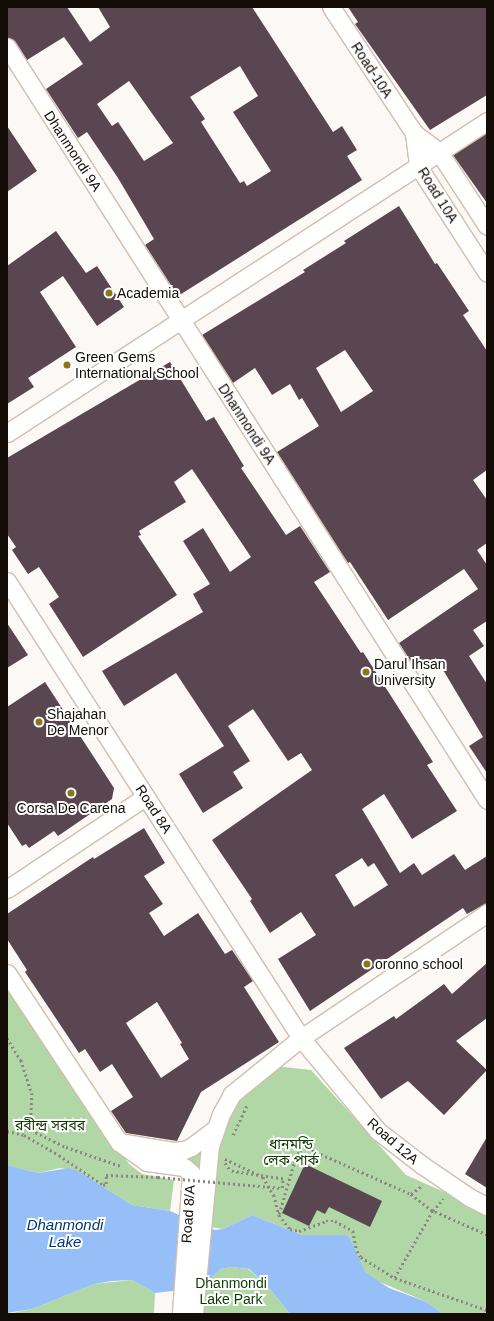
<!DOCTYPE html>
<html>
<head>
<meta charset="utf-8">
<style>
  body { margin:0 }
  #map { position:relative; width:494px; height:1321px; overflow:hidden; background:#fcf8f5; font-family:Helvetica,"Noto Sans Bengali",sans-serif }
  div>[style] { position:absolute }
  .green>* { inset:0; background:#b1d7a7 }
  .water>* { inset:0; background:#96bff8 }
  .building>* { inset:0; background:#5a4650 }
  .path>* { height:2.5px; margin-top:-1.25px; transform-origin:0; background:repeating-linear-gradient(90deg,#8b8682 0 2px,transparent 0 5px) }
  .roads { filter:drop-shadow(1px 0 #d1beae) drop-shadow(-1px 0 #d1beae) drop-shadow(0 1px #d1beae) drop-shadow(0 -1px #d1beae) }
  .street>* { height:17px; margin:-8.5px; padding:0 8.5px; transform-origin:8.5px; border-radius:8.5px; background:#fff }
  .path-bridge>* { height:2.5px; margin-top:-1.25px; transform-origin:0; background:repeating-linear-gradient(90deg,#8b8682 0 2px,transparent 0 5px) }
  .dots>* { width:11px; height:11px; translate:-50% -50%; box-sizing:border-box; border:2px solid #fff; border-radius:50% }
  span { translate:-50% -50%; white-space:nowrap; text-align:center; line-height:1.15; -webkit-text-stroke:4px #fff; paint-order:stroke }
  .street-label { font-size:14px; color:#130c07 }
  .poi-label { font-size:14px; color:#130c07 }
  .left { translate:0 -50%; text-align:left }
  .park-label { font-size:14px; color:#0f3b00 }
  .water-label { font-size:15px; color:#003475; font-style:italic }
  .frame { position:absolute; inset:0; border:8px solid #130c07; pointer-events:none }
</style>
</head>
<body>
<div id="map">
  <div class="green">
    <div style="clip-path:polygon(7px 989px,129px 1164px,142px 1174px,174px 1180px,170px 1211px,132px 1205px,80px 1172px,60px 1168px,38px 1173px,7px 1165px)"></div>
    <div style="clip-path:polygon(274px 1066px,311px 1070px,406px 1175px,487px 1211px,487px 1314px,443px 1314px,427px 1302px,375px 1280px,364px 1272px,350px 1238px,346px 1235px,302px 1235px,252px 1215px,223px 1229px,204px 1226px,215px 1142px,245px 1089px)"></div>
    <div style="clip-path:polygon(203px 1148px,199px 1170px,183px 1155px)"></div>
    <div style="clip-path:polygon(231px 1267px,248px 1269px,266px 1284px,290px 1314px,198px 1314px,205px 1281px,221px 1269px)"></div>
    <div style="clip-path:polygon(132px 1280px,155px 1293px,154px 1314px,7px 1314px,32px 1309px,94px 1284px)"></div>
  </div>
  <div class="water">
    <div style="clip-path:polygon(7px 1165px,38px 1173px,69px 1168px,80px 1172px,132px 1205px,170px 1211px,215px 1230px,223px 1229px,252px 1215px,302px 1235px,346px 1235px,350px 1238px,365px 1272px,389px 1288px,427px 1302px,443px 1314px,290px 1314px,266px 1284px,249px 1269px,231px 1267px,221px 1269px,198px 1288px,155px 1293px,132px 1280px,112px 1281px,94px 1284px,32px 1309px,7px 1313px)"></div>
  </div>
  <div class="building">
    <div style="clip-path:polygon(evenodd,7px 7px,67px 7px,90px 42px,110px 27px,98px 7px,252px 7px,333px 132px,342px 126px,357px 150px,347px 156px,362px 180px,178px 296px,145px 245px,154px 239px,118px 178px,87px 132px,78px 138px,46px 89px,83px 64px,64px 37px,27px 60px,15px 41px,7px 37px,7px 7px,240px 66px,258px 96px,233px 112px,271px 171px,247px 186px,244px 181px,240px 183px,201px 122px,205px 119px,190px 97px,240px 66px,7px 7px,129px 81px,173px 143px,144px 161px,118px 122px,112px 126px,97px 104px,129px 81px)"></div>
    <div style="clip-path:polygon(348px 7px,487px 7px,487px 95px,430px 130px,355px 24px,358px 22px)"></div>
    <div style="clip-path:polygon(7px 126px,37px 171px,7px 192px)"></div>
    <div style="clip-path:polygon(487px 133px,487px 203px,453px 155px)"></div>
    <div style="clip-path:polygon(evenodd,399px 206px,435px 264px,437px 263px,469px 311px,463px 315px,487px 351px,487px 470px,473px 480px,487px 500px,487px 543px,477px 550px,487px 565px,487px 621px,473px 630px,484px 646px,469px 656px,487px 684px,487px 773px,469px 746px,483px 737px,436px 658px,417px 671px,399px 643px,478px 589px,464px 569px,388px 620px,350px 562px,348px 563px,277px 452px,319px 426px,302px 398px,299px 400px,290px 384px,272px 395px,255px 368px,233px 383px,202px 335px,305px 272px,303px 270px,346px 243px,344px 241px,399px 206px,345px 350px,373px 391px,341px 412px,316px 368px,345px 350px)"></div>
    <div style="clip-path:polygon(56px 231px,86px 273px,97px 266px,124px 307px,97px 326px,63px 276px,40px 292px,76px 347px,28px 378px,34px 387px,7px 404px,7px 266px)"></div>
    <div style="clip-path:polygon(evenodd,170px 362px,206px 421px,214px 417px,244px 466px,241px 468px,286px 535px,300px 526px,330px 572px,314px 582px,361px 653px,363px 652px,433px 762px,427px 765px,457px 811px,412px 839px,384px 794px,362px 809px,400px 873px,414px 863px,422px 875px,454px 854px,465px 870px,487px 856px,487px 903px,467px 914px,463px 908px,310px 1011px,278px 959px,316px 935px,301px 912px,270px 933px,250px 901px,252px 899px,212px 840px,312px 770px,301px 753px,288px 761px,253px 709px,228px 726px,250px 761px,233px 772px,243px 788px,203px 813px,179px 774px,224px 746px,176px 673px,124px 706px,102px 671px,203px 612px,193px 594px,210px 584px,183px 541px,203px 528px,230px 572px,251px 557px,192px 469px,174px 482px,186px 502px,139px 531px,141px 535px,138px 536px,177px 595px,83px 657px,49px 604px,59px 597px,39px 567px,28px 574px,12px 550px,16px 547px,7px 534px,7px 458px,170px 362px,362px 858px,368px 867px,374px 863px,388px 885px,354px 907px,335px 875px,362px 858px)"></div>
    <div style="clip-path:polygon(7px 623px,28px 655px,7px 668px)"></div>
    <div style="clip-path:polygon(45px 682px,114px 788px,112px 799px,58px 836px,54px 831px,29px 848px,26px 844px,22px 846px,7px 823px,7px 707px)"></div>
    <div style="clip-path:polygon(evenodd,144px 828px,165px 863px,144px 876px,163px 904px,149px 913px,164px 936px,198px 913px,225px 954px,232px 950px,253px 981px,244px 987px,279px 1042px,201px 1092px,177px 1141px,126px 1133px,111px 1111px,133px 1097px,112px 1064px,100px 1072px,85px 1049px,79px 1053px,25px 972px,27px 970px,7px 939px,7px 914px,93px 857px,94px 859px,144px 828px,157px 1002px,182px 1043px,180px 1044px,189px 1059px,161px 1078px,126px 1023px,157px 1002px)"></div>
    <div style="clip-path:polygon(487px 963px,487px 1018px,456px 1041px,487px 1070px,444px 1115px,408px 1081px,381px 1099px,344px 1048px,394px 1016px,396px 1019px,444px 984px,452px 994px)"></div>
    <div style="clip-path:polygon(487px 1137px,487px 1188px,465px 1174px)"></div>
    <div style="clip-path:polygon(305px 1164px,382px 1201px,370px 1227px,329px 1207px,325px 1214px,317px 1210px,309px 1226px,282px 1213px)"></div>
  </div>
  <div class="path">
    <div style="left:7px;top:1038px;width:26px;rotate:58deg"></div>
    <div style="left:21px;top:1060px;width:35px;rotate:72deg"></div>
    <div style="left:32px;top:1093px;width:37px;rotate:92deg"></div>
    <div style="left:31px;top:1130px;width:39px;rotate:26deg"></div>
    <div style="left:66px;top:1147px;width:58px;rotate:19.1deg"></div>
    <div style="left:7px;top:1131px;width:17px;rotate:13deg"></div>
    <div style="left:24px;top:1135px;width:40px;rotate:29.7deg"></div>
    <div style="left:233px;top:1135px;width:35px;rotate:-65deg"></div>
    <div style="left:225px;top:1159px;width:42px;rotate:25.3deg"></div>
    <div style="left:263px;top:1177px;width:21px;rotate:59deg"></div>
    <div style="left:274px;top:1195px;width:21px;rotate:76deg"></div>
    <div style="left:279px;top:1215px;width:18px;rotate:52deg"></div>
    <div style="left:290px;top:1229px;width:9px;rotate:13deg"></div>
    <div style="left:299px;top:1231px;width:29px;rotate:-20deg"></div>
    <div style="left:326px;top:1221px;width:9px"></div>
    <div style="left:335px;top:1221px;width:21px;rotate:29deg"></div>
    <div style="left:353px;top:1231px;width:20px;rotate:79deg"></div>
    <div style="left:357px;top:1251px;width:7px;rotate:56deg"></div>
    <div style="left:361px;top:1257px;width:40px;rotate:32deg"></div>
    <div style="left:225px;top:1163px;width:10px;rotate:53deg"></div>
    <div style="left:411px;top:1194px;width:15px;rotate:-37deg"></div>
    <div style="left:279px;top:1214px;width:53px;rotate:-73.6deg"></div>
    <div style="left:294px;top:1163px;width:14px;rotate:-65deg"></div>
    <div style="left:300px;top:1150px;width:7px;rotate:-16deg"></div>
    <div style="left:307px;top:1148px;width:114px;rotate:23.9deg"></div>
    <div style="left:411px;top:1194px;width:28px;rotate:38deg"></div>
    <div style="left:433px;top:1211px;width:16px;rotate:-50deg"></div>
    <div style="left:487px;top:1235px;width:59px;rotate:-156deg"></div>
    <div style="left:433px;top:1211px;width:77px;rotate:119.6deg"></div>
    <div style="left:395px;top:1278px;width:97px;rotate:19.2deg"></div>
    <div style="left:108px;top:1314px;width:8px"></div>
  </div>
  <div class="roads">
    <div class="street">
      <div style="left:331px;top:7px;width:151px;rotate:56.6deg"></div>
      <div style="left:414px;top:133px;width:31px;rotate:37deg"></div>
      <div style="left:439px;top:152px;width:88px;rotate:57deg"></div>
      <div style="left:7px;top:47px;width:893px;rotate:57.48deg"></div>
      <div style="left:414px;top:133px;width:33px;rotate:83deg"></div>
      <div style="left:418px;top:166px;width:127px;rotate:57.2deg"></div>
      <div style="left:7px;top:433px;width:572px;rotate:-33.02deg"></div>
      <div style="left:7px;top:581px;width:543px;rotate:57.25deg"></div>
      <div style="left:301px;top:1038px;width:121px;rotate:50.4deg"></div>
      <div style="left:378px;top:1131px;width:56px;rotate:37.7deg"></div>
      <div style="left:422px;top:1165px;width:57px;rotate:34.2deg"></div>
      <div style="left:469px;top:1197px;width:20px;rotate:27deg"></div>
      <div style="left:7px;top:889px;width:166px;rotate:-33.7deg"></div>
      <div style="left:7px;top:973px;width:203px;rotate:56.5deg"></div>
      <div style="left:119px;top:1142px;width:34px;rotate:36deg"></div>
      <div style="left:147px;top:1162px;width:37px;rotate:8deg"></div>
      <div style="left:184px;top:1167px;width:9px;rotate:41deg"></div>
      <div style="left:191px;top:1173px;width:141px;rotate:94.1deg"></div>
      <div style="left:119px;top:1142px;width:56px;rotate:9.3deg"></div>
      <div style="left:174px;top:1151px;width:10px;rotate:-6deg"></div>
      <div style="left:184px;top:1150px;width:8px;rotate:-23deg"></div>
      <div style="left:191px;top:1147px;width:30px;rotate:-37deg"></div>
      <div style="left:194px;top:1314px;width:169px;rotate:-84.6deg"></div>
      <div style="left:210px;top:1146px;width:34px;rotate:-71deg"></div>
      <div style="left:221px;top:1114px;width:23px;rotate:-61deg"></div>
      <div style="left:232px;top:1094px;width:89px;rotate:-39.1deg"></div>
      <div style="left:301px;top:1038px;width:224px;rotate:-33.9deg"></div>
    </div>
  </div>
  <div class="path-bridge">
    <div style="left:59px;top:1155px;width:53px;rotate:34.3deg"></div>
    <div style="left:103px;top:1185px;width:3px;rotate:-18deg"></div>
    <div style="left:106px;top:1184px;width:9px;rotate:-90deg"></div>
    <div style="left:106px;top:1175px;width:52px;rotate:2.2deg"></div>
    <div style="left:158px;top:1177px;width:124px;rotate:5.1deg"></div>
    <div style="left:282px;top:1188px;width:9px;rotate:-84deg"></div>
    <div style="left:283px;top:1179px;width:53px;rotate:-171.3deg"></div>
  </div>
  <div class="dots">
    <div style="left:109px;top:293px;background:#8c761b"></div>
    <div style="left:67px;top:365px;background:#8c761b"></div>
    <div style="left:366px;top:672px;background:#8c761b"></div>
    <div style="left:39px;top:722px;background:#8c761b"></div>
    <div style="left:71px;top:793px;background:#8c761b"></div>
    <div style="left:367px;top:964px;background:#8c761b"></div>
  </div>
  <div class="street-label">
    <span style="left:372px;top:70px;rotate:57deg">Road-10A</span>
    <span style="left:73px;top:151px;rotate:57deg">Dhanmondi 9A</span>
    <span style="left:438px;top:195px;rotate:58deg">Road 10A</span>
    <span style="left:247px;top:424px;rotate:57deg">Dhanmondi 9A</span>
    <span style="left:154px;top:809px;rotate:57deg">Road 8A</span>
    <span style="left:393px;top:1141px;rotate:41deg">Road 12A</span>
    <span style="left:188px;top:1214px;rotate:-86deg">Road 8/A</span>
  </div>
  <div class="poi-label">
    <span class="left" style="left:117px;top:293px">Academia</span>
    <span class="left" style="left:75px;top:365px">Green Gems<br>International School</span>
    <span class="left" style="left:374px;top:672px">Darul Ihsan<br>University</span>
    <span class="left" style="left:47px;top:722px">Shajahan<br>De Menor</span>
    <span style="left:71px;top:808px">Corsa De Carena</span>
    <span class="left" style="left:375px;top:964px">oronno school</span>
  </div>
  <div class="park-label">
    <span style="left:50px;top:1125px">রবীন্দ্র সরবর</span>
    <span style="left:291px;top:1152px">ধানমন্ডি<br>লেক পার্ক</span>
    <span style="left:231px;top:1291px">Dhanmondi<br>Lake Park</span>
  </div>
  <div class="water-label">
    <span style="left:65px;top:1233px">Dhanmondi<br>Lake</span>
  </div>
  <div class="frame"></div>
</div>
</body>
</html>
